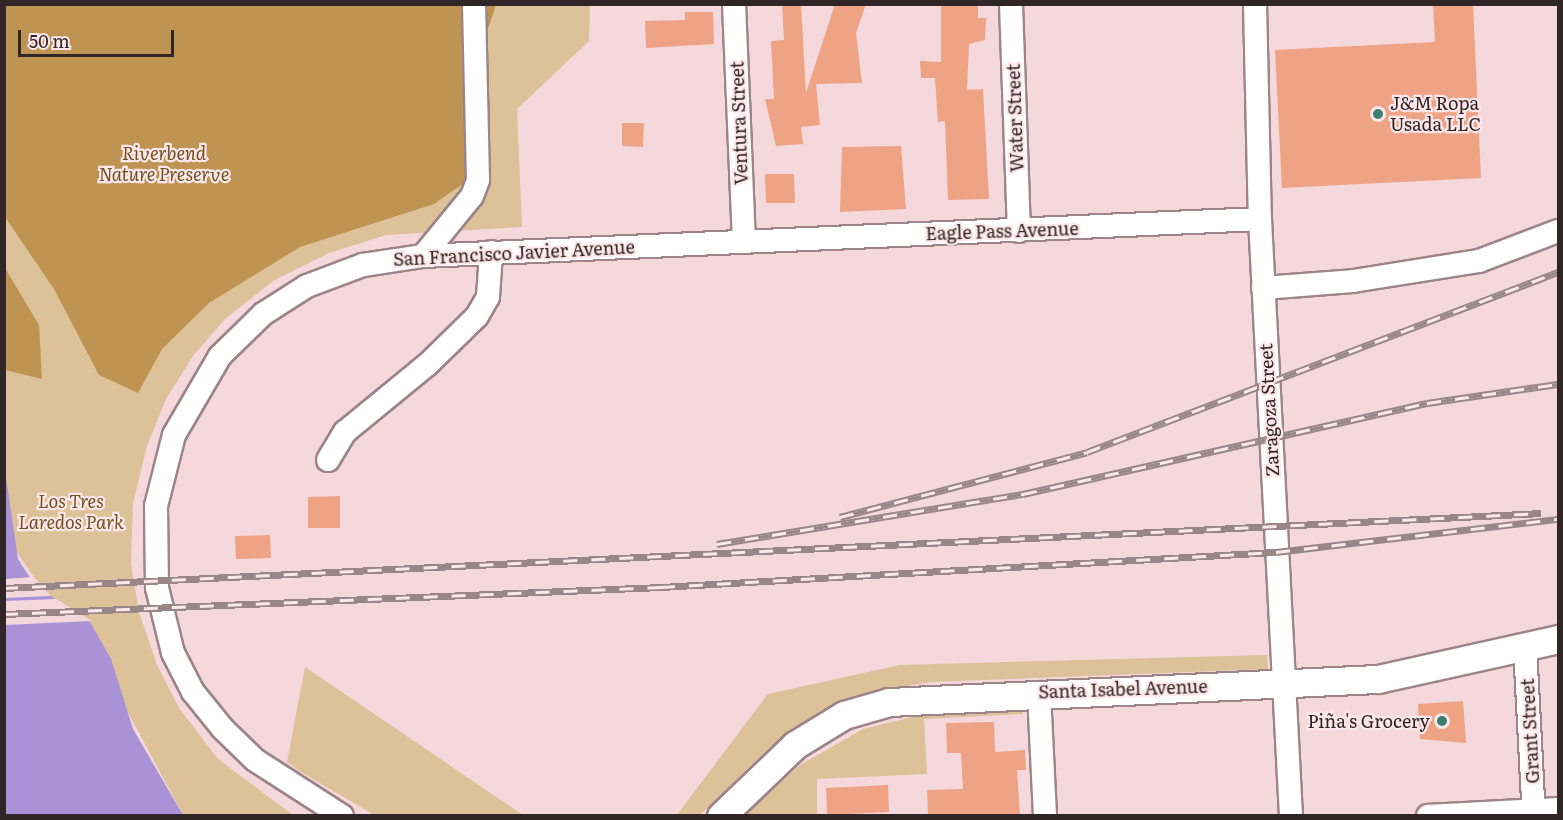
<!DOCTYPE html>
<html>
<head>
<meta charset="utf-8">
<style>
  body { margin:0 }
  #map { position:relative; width:1563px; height:820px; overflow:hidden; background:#f4d8dc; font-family:Literata,serif }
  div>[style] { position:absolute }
  .green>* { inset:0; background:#dcc199 }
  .forest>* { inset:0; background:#bf9452 }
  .water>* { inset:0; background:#a992d5 }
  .pier>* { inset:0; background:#f4d8dc }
  .building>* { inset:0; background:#eea385 }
  .roads { filter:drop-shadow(2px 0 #9d8488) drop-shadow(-2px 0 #9d8488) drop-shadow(0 2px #9d8488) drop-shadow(0 -2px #9d8488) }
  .minor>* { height:22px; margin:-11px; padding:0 11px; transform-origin:11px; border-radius:11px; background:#fff }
  .major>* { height:27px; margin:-13.5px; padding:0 13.5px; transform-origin:13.5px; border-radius:13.5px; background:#fff }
  .rail>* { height:7px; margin-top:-3.5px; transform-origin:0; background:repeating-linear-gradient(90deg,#fde7ea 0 14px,#998689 0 28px); box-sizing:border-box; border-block:2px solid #998689 }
  .dots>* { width:16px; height:16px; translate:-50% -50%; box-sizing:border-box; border:3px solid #fde7ea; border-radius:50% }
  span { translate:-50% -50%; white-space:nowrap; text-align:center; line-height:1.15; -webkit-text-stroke:4.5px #fde7ea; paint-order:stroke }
  .poi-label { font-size:18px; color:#302628 }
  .left { translate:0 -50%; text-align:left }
  .right { translate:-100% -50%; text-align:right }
  .street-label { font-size:18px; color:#302628 }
  .park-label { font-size:18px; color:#6f511f; font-style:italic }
  .frame { position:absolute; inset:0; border:6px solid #302628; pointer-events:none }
  .scale { position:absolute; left:18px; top:30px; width:156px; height:27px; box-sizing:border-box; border:3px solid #302628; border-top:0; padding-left:8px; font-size:18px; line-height:21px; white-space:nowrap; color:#302628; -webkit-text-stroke:4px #fde7ea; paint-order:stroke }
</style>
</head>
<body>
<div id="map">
  <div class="green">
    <div style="clip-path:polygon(4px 5px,590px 5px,589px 41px,517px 109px,522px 227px,386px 235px,329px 253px,273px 281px,226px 318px,193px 356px,166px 399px,147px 446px,133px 503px,131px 565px,139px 612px,157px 665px,179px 708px,218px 759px,293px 815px,183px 815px,123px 703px,13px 547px,4px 464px)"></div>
    <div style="clip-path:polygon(1267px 655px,1268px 669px,932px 682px,881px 690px,833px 706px,771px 746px,700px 815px,676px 816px,768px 694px,900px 665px)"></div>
    <div style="clip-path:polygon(305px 667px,523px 815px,374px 815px,301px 772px,287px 762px)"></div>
    <div style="clip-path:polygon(1022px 709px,1023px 714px,924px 719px,927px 774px,817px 779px,817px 815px,743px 816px,800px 765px,863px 729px,929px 713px)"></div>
  </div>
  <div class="forest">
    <div style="clip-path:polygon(4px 5px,496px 5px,468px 87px,470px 179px,434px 204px,300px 247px,209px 303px,162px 349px,138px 393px,99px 375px,54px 289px,5px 217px)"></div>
    <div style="clip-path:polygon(5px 268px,39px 325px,42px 379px,5px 370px)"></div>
  </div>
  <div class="water">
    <div style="clip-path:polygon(4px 464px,18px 559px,36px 587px,89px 620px,111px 659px,133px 729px,183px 815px,5px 815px)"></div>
  </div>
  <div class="pier">
    <div style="clip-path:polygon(33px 577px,51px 596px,5px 598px,5px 579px)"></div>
    <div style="clip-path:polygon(56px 599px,92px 621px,5px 625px,5px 601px)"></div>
  </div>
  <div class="building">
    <div style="clip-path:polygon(782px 4px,801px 4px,806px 93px,835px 4px,866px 4px,856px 33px,862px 83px,816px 84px,820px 125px,801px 127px,803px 144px,776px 146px,765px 99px,774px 99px,771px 41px,784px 40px)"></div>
    <div style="clip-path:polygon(941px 4px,978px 4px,978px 18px,986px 18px,985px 40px,969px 44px,967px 90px,983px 89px,989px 199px,948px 200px,945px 121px,938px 122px,935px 78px,921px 78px,920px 61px,941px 62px)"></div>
    <div style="clip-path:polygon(1433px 4px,1473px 4px,1481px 178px,1282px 188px,1275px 50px,1435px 42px)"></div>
    <div style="clip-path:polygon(685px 12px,713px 12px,714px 44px,646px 48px,645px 21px,685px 20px)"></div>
    <div style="clip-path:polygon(622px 123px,644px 123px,643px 147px,622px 146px)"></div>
    <div style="clip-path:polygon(901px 146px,906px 209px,840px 212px,842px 147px)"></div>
    <div style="clip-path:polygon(765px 174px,794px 174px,795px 203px,766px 203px)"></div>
    <div style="clip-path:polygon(340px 496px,340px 528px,308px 528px,308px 497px)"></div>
    <div style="clip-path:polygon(270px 535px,271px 558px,236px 559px,235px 536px)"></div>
    <div style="clip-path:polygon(1463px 701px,1466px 743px,1420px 739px,1418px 704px)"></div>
    <div style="clip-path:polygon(994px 722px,995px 752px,1025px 750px,1026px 770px,1017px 770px,1020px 816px,928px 816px,927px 790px,963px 789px,961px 753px,947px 753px,946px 723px)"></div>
    <div style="clip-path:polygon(888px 785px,889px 812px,827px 815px,826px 788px)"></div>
  </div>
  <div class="roads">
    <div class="minor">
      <div style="left:734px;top:4px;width:237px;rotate:87.6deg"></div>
      <div style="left:1011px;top:4px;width:227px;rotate:88deg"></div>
      <div style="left:1255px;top:4px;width:215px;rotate:88.7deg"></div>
      <div style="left:1260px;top:219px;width:598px;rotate:87.03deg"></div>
      <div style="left:423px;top:256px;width:77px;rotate:-50.8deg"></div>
      <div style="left:472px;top:196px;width:17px;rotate:-69deg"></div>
      <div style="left:478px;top:180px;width:176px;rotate:-91.3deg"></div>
      <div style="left:1263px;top:288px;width:90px;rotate:-4.4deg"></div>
      <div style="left:1353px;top:281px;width:128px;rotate:-9deg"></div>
      <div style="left:1479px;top:261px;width:85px;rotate:-20.8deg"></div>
      <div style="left:328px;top:460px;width:33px;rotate:-59deg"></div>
      <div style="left:345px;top:432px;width:106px;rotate:-39.3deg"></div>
      <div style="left:427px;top:365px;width:70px;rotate:-44.4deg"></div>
      <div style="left:477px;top:316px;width:22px;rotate:-60deg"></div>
      <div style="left:488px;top:297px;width:45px;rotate:-86.2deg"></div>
      <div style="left:1525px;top:647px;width:169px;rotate:87deg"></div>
      <div style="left:1039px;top:693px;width:123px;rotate:87.2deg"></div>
      <div style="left:342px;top:816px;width:103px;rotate:-147.2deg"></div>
      <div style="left:255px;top:760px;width:45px;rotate:-135.9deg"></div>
      <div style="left:223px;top:729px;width:48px;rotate:-129deg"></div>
      <div style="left:193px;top:692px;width:44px;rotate:-117.1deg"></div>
      <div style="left:173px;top:653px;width:67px;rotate:-103.8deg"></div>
      <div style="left:157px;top:588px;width:82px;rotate:-90.7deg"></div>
      <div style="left:156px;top:506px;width:73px;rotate:-75.8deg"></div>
      <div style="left:174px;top:435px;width:91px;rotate:-59.8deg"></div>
      <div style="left:220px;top:356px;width:60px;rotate:-44.3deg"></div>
      <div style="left:263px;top:314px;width:52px;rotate:-32.5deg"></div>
      <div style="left:307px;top:286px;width:60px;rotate:-20.6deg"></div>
      <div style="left:363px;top:265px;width:61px;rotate:-8.5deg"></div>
      <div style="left:423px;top:256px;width:838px;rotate:-2.53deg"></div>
      <div style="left:1428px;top:816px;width:130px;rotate:-3.1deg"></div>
    </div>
    <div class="major">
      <div style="left:721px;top:816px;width:103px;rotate:-43.8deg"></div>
      <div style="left:795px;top:745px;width:57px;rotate:-31.5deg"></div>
      <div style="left:844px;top:715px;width:47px;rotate:-16.1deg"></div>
      <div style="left:889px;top:702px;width:490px;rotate:-2.7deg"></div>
      <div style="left:1378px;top:679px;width:184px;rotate:-12.5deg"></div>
    </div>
  </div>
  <div class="rail">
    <div style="left:840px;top:517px;width:255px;rotate:-14.7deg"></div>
    <div style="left:1087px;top:452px;width:504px;rotate:-20.92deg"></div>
    <div style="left:717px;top:544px;width:310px;rotate:-9.3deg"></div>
    <div style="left:1023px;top:494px;width:414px;rotate:-12.7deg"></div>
    <div style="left:1427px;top:403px;width:132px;rotate:-8.3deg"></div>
    <div style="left:4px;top:588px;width:1539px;rotate:-2.79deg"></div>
    <div style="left:4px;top:614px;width:658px;rotate:-2.35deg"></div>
    <div style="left:661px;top:587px;width:616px;rotate:-3.26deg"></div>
    <div style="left:1276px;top:552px;width:284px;rotate:-6.7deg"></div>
  </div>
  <div class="dots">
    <div style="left:1378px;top:114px;background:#3b7e72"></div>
    <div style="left:1442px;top:721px;background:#3b7e72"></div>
  </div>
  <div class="poi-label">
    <span class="left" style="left:1390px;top:114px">J&amp;M Ropa<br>Usada LLC</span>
    <span class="right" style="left:1430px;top:721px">Piña's Grocery</span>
  </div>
  <div class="street-label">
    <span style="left:1015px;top:118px;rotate:-92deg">Water Street</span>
    <span style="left:739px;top:123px;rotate:-92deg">Ventura Street</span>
    <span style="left:1002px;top:231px;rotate:-2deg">Eagle Pass Avenue</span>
    <span style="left:514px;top:253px;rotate:-3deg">San Francisco Javier Avenue</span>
    <span style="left:1269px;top:410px;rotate:-93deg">Zaragoza Street</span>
    <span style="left:1123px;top:689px;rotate:-2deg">Santa Isabel Avenue</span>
    <span style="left:1530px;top:731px;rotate:-93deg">Grant Street</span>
  </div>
  <div class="park-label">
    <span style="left:164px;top:164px">Riverbend<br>Nature Preserve</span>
    <span style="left:71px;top:512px">Los Tres<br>Laredos Park</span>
  </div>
  <div class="frame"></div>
  <div class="scale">50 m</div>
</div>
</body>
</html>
